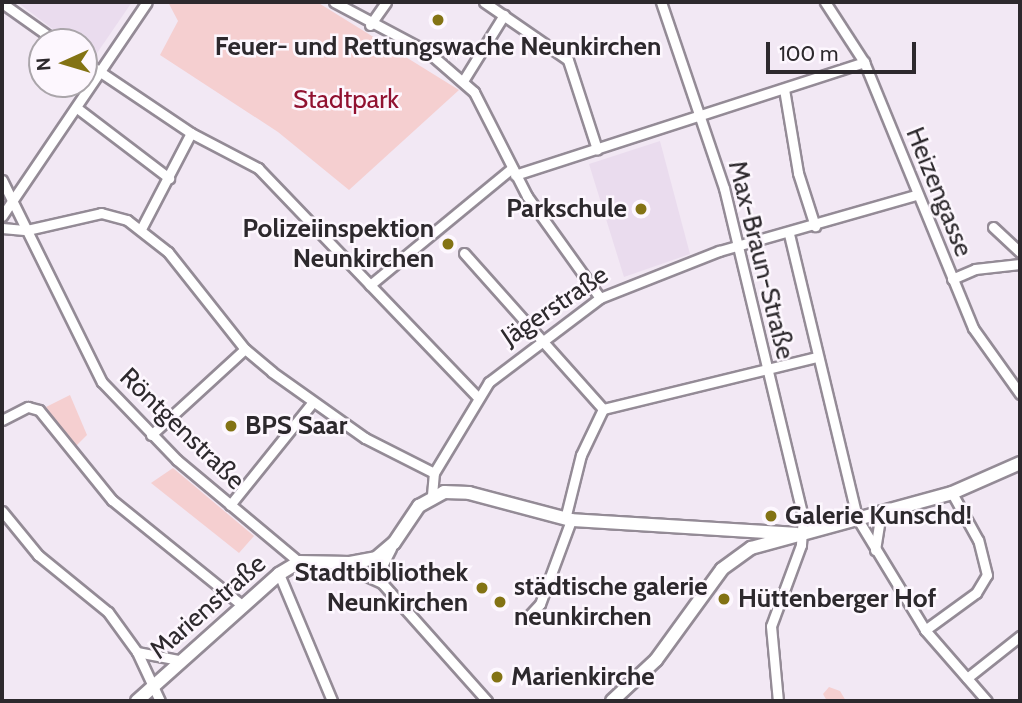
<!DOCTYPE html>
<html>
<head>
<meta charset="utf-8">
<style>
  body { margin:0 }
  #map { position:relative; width:1022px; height:703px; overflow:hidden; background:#f2e8f4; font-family:Cabin,sans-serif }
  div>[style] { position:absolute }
  .built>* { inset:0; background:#eadcee }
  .green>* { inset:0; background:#f5cfd0 }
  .roads { filter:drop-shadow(2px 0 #948b96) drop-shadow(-2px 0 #948b96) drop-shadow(0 2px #948b96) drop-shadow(0 -2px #948b96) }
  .street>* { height:9px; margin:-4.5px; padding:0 4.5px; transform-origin:4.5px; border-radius:4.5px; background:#fff }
  .secondary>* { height:12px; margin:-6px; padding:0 6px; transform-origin:6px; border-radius:6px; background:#fff }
  .dots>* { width:19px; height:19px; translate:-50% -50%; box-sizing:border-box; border:4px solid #fdf7fe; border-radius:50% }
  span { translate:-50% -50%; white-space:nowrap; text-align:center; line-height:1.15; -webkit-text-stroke:5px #fdf7fe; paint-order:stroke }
  .poi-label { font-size:26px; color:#2d292d; font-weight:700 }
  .right { translate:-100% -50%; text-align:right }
  .left { translate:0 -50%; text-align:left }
  .park-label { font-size:26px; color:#911130 }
  .street-label { font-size:26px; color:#2d292d }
  .frame { position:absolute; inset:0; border:4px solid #2d292d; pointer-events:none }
  .north { position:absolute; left:28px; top:28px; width:70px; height:70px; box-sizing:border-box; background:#fdf7fe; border:2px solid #aaa5aa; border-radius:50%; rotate:266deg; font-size:19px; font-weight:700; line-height:28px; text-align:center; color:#2d292d }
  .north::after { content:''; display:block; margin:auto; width:24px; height:32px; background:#837314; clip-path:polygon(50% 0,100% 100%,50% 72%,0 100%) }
  .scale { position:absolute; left:766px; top:42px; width:150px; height:32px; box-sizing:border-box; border:4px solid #2d292d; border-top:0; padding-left:9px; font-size:21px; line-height:24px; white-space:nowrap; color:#2d292d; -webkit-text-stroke:5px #fdf7fe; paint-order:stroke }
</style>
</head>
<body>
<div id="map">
  <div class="built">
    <div style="clip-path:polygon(17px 2px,132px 2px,93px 59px,84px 53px,84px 42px,70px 42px)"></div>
    <div style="clip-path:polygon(660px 141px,690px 254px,624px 277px,589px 164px)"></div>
  </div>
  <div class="green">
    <div style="clip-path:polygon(168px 2px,317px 2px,459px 90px,349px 190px,278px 132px,160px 55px,178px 21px)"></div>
    <div style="clip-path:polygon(70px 395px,87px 435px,75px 447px,46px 407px)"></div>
    <div style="clip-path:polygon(173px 468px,254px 536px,239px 553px,151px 483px)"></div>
    <div style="clip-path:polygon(829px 687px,840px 691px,846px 701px,827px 701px,823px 694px)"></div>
  </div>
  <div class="roads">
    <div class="street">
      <div style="left:334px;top:2px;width:106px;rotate:28deg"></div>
      <div style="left:428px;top:52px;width:61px;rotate:41deg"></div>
      <div style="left:474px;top:92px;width:117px;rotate:63deg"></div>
      <div style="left:527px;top:196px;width:125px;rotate:54.4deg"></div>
      <div style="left:484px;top:2px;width:102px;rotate:34.6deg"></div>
      <div style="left:568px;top:60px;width:94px;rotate:72deg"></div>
      <div style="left:661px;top:2px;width:196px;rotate:71.3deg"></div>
      <div style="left:724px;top:188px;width:337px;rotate:76.5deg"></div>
      <div style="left:803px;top:516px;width:29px;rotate:94deg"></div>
      <div style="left:801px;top:545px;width:86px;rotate:110.3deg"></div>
      <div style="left:771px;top:626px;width:75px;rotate:84.7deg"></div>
      <div style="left:825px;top:2px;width:72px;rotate:57deg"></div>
      <div style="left:864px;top:62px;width:287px;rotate:67.7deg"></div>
      <div style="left:973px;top:328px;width:81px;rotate:54.5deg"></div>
      <div style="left:2px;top:3px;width:67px;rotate:35.3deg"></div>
      <div style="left:370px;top:25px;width:28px;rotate:-55deg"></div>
      <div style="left:84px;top:61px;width:129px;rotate:33.9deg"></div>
      <div style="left:191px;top:133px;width:76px;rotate:27.6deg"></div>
      <div style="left:258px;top:168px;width:316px;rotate:46.2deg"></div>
      <div style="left:463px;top:81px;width:78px;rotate:-58.2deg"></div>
      <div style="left:784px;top:89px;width:85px;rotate:80.5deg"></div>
      <div style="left:798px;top:173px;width:56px;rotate:72.2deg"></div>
      <div style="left:77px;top:108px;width:116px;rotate:37.3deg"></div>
      <div style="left:515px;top:175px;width:367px;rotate:-17.9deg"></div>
      <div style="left:2px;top:180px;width:225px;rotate:63.7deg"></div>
      <div style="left:102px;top:382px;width:108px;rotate:46.1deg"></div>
      <div style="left:177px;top:460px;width:159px;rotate:39.9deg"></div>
      <div style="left:2px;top:216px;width:258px;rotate:-55.9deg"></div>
      <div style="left:993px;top:227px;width:37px;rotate:43deg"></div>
      <div style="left:2px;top:228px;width:25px;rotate:5deg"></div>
      <div style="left:27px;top:230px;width:76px;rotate:-12.9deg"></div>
      <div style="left:101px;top:213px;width:27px;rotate:15deg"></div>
      <div style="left:127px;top:220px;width:52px;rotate:38deg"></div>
      <div style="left:168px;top:252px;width:124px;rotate:51.6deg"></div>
      <div style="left:245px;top:349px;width:35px;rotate:40deg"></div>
      <div style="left:272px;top:372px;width:114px;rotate:35.4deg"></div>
      <div style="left:365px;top:438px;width:77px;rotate:26.9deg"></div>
      <div style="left:141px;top:229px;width:108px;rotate:-62.5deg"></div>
      <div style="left:789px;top:234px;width:292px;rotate:76.5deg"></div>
      <div style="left:857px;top:518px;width:131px;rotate:58.7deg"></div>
      <div style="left:925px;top:630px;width:94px;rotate:48.9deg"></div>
      <div style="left:464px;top:253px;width:209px;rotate:48.3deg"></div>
      <div style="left:952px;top:279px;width:25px;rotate:-23deg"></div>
      <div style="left:975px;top:269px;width:45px;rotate:-6.3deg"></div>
      <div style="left:370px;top:285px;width:184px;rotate:-39.5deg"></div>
      <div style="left:2px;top:420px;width:29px;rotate:-27deg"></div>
      <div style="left:28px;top:407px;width:11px;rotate:15deg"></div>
      <div style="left:39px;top:410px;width:116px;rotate:51deg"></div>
      <div style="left:112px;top:500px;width:169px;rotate:39deg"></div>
      <div style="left:151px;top:435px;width:127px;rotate:-42.5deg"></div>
      <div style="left:432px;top:495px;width:22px;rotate:-85deg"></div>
      <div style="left:434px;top:473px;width:106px;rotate:-58.9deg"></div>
      <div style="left:489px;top:382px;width:139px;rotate:-37.1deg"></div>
      <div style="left:600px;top:298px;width:128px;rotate:-21.6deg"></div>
      <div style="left:719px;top:251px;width:204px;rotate:-15.9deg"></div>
      <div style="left:230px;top:505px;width:131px;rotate:-51.2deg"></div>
      <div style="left:2px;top:511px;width:57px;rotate:50.7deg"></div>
      <div style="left:38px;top:555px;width:90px;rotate:39.2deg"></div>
      <div style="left:108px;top:612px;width:49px;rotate:54.1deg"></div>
      <div style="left:137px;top:652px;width:54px;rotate:64.9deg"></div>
      <div style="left:565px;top:519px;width:66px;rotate:-76deg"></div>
      <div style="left:581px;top:455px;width:51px;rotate:-64.4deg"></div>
      <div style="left:603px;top:409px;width:220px;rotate:-13.7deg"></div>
      <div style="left:875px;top:550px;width:38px;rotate:-81deg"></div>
      <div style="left:344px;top:566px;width:42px;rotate:24.1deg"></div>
      <div style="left:382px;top:583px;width:158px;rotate:48.3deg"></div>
      <div style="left:279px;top:574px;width:138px;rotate:67.3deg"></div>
      <div style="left:382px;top:583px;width:17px;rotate:-90deg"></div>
      <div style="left:382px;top:566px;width:20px;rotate:-63deg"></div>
      <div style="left:525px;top:620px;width:22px;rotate:-47deg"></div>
      <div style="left:540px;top:604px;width:90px;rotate:-69.7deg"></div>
      <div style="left:925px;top:630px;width:63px;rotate:-36deg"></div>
      <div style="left:976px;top:593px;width:21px;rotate:-59deg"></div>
      <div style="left:987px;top:575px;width:36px;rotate:-104deg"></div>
      <div style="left:978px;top:540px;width:54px;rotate:-119deg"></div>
      <div style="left:137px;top:652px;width:43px;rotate:10.8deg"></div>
      <div style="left:967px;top:678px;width:68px;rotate:-38.4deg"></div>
    </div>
    <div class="secondary">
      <div style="left:137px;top:701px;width:191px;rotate:-41.8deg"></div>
      <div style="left:279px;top:574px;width:23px;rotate:-31deg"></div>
      <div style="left:299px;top:562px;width:51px;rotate:1.1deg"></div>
      <div style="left:350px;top:563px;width:26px;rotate:-11deg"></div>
      <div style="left:376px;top:558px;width:23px;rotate:-40deg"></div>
      <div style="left:394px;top:543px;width:45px;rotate:-56deg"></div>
      <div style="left:419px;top:506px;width:29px;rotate:-29deg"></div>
      <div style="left:444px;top:492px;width:25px;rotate:2deg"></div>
      <div style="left:469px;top:493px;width:106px;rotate:14.8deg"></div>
      <div style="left:571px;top:520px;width:226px;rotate:3.5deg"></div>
      <div style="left:612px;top:701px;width:60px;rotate:-43deg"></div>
      <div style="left:656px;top:660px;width:112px;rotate:-54deg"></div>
      <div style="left:722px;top:569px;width:36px;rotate:-36deg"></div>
      <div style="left:751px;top:548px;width:208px;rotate:-15.3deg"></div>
      <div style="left:952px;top:493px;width:74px;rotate:-23.8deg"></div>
    </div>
  </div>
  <div class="dots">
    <div style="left:438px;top:20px;background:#837314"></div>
    <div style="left:641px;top:209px;background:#837314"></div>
    <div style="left:448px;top:244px;background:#837314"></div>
    <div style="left:231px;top:426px;background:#837314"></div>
    <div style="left:771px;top:516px;background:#837314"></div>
    <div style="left:482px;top:588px;background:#837314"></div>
    <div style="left:724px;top:599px;background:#837314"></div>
    <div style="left:500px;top:602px;background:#837314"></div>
    <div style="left:497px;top:677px;background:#837314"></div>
  </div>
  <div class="poi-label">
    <span style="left:438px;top:47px">Feuer- und Rettungswache Neunkirchen</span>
    <span class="right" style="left:627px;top:209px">Parkschule</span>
    <span class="right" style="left:434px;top:244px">Polizeiinspektion<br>Neunkirchen</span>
    <span class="left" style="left:245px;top:426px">BPS Saar</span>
    <span class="left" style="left:785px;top:516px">Galerie Kunschd!</span>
    <span class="right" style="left:468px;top:588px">Stadtbibliothek<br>Neunkirchen</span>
    <span class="left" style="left:514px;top:602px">städtische galerie<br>neunkirchen</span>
    <span class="left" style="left:738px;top:599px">Hüttenberger Hof</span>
    <span class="left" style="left:511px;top:677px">Marienkirche</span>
  </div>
  <div class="park-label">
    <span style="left:346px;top:100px">Stadtpark</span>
  </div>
  <div class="street-label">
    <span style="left:939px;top:192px;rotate:68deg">Heizengasse</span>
    <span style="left:761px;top:260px;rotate:76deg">Max-Braun-Straße</span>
    <span style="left:555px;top:306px;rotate:-34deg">Jägerstraße</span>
    <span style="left:182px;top:429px;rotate:44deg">Röntgenstraße</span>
    <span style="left:208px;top:607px;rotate:-41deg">Marienstraße</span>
  </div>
  <div class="frame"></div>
  <div class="north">N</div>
  <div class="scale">100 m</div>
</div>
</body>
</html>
